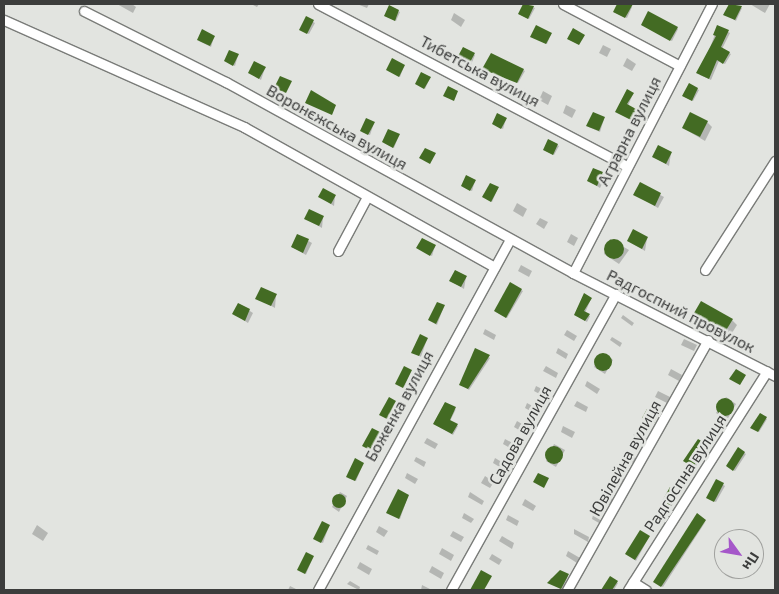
<!DOCTYPE html>
<html>
<head>
<meta charset="utf-8">
<style>
  body { margin:0 }
  #map { position:relative; width:779px; height:594px; overflow:hidden; background:#e2e4e0; font-family:"Exo 2",sans-serif }
  div>[style] { position:absolute }
  .shadow>* { inset:0; background:#0003 }
  .building>* { inset:0; background:#436b23 }
  .round { border-radius:50% }
  .roads { filter:drop-shadow(1px 0 #7a7c79) drop-shadow(-1px 0 #7a7c79) drop-shadow(0 1px #7a7c79) drop-shadow(0 -1px #7a7c79) }
  .minor>* { height:9px; margin:-4.5px; padding:0 4.5px; transform-origin:4.5px; border-radius:4.5px; background:#fff }
  span { translate:-50% -50%; white-space:nowrap; text-align:center; line-height:1.15; -webkit-text-stroke:5px #e2e4e0; paint-order:stroke }
  .street-label { font-size:16px; color:#3c3d3c }
  .frame { position:absolute; inset:0; border:5px solid #3c3d3c; pointer-events:none }
  .north { position:absolute; left:714px; top:529px; width:50px; height:50px; box-sizing:border-box; background:#e2e4e0; border:1px solid #a0a19e; border-radius:50%; rotate:122deg; font-size:14px; font-weight:700; line-height:20px; text-align:center; color:#3c3d3c }
  .north::after { content:''; display:block; margin:auto; width:18px; height:22px; background:#a557c9; clip-path:polygon(50% 0,100% 100%,50% 72%,0 100%) }
</style>
</head>
<body>
<div id="map">
  <div class="shadow">
    <div style="clip-path:polygon(117px 4px,132px 4px,136px 7px,133px 13px)"></div>
    <div style="clip-path:polygon(251px 4px,259px 4px,257px 7px)"></div>
    <div style="clip-path:polygon(357px 4px,369px 4px,367px 8px)"></div>
    <div style="clip-path:polygon(525px 4px,535px 8px,529px 19px,519px 14px)"></div>
    <div style="clip-path:polygon(619px 4px,632px 7px,627px 18px,614px 12px)"></div>
    <div style="clip-path:polygon(730px 4px,742px 8px,736px 21px,725px 14px)"></div>
    <div style="clip-path:polygon(750px 4px,770px 4px,765px 13px)"></div>
    <div style="clip-path:polygon(389px 7px,400px 12px,396px 21px,385px 16px)"></div>
    <div style="clip-path:polygon(454px 13px,465px 20px,461px 27px,451px 20px)"></div>
    <div style="clip-path:polygon(306px 18px,315px 23px,309px 34px,302px 31px)"></div>
    <div style="clip-path:polygon(642px 25px,677px 28px,678px 29px,672px 41px)"></div>
    <div style="clip-path:polygon(718px 26px,730px 33px,722px 49px,731px 54px,725px 64px,719px 61px,711px 80px,700px 75px)"></div>
    <div style="clip-path:polygon(551px 34px,547px 44px,533px 37px)"></div>
    <div style="clip-path:polygon(214px 37px,211px 47px,199px 41px)"></div>
    <div style="clip-path:polygon(603px 45px,611px 49px,607px 57px,599px 53px)"></div>
    <div style="clip-path:polygon(463px 48px,475px 55px,471px 65px,459px 59px)"></div>
    <div style="clip-path:polygon(492px 54px,525px 71px,518px 83px,485px 69px)"></div>
    <div style="clip-path:polygon(238px 55px,235px 66px,227px 62px)"></div>
    <div style="clip-path:polygon(627px 58px,636px 64px,632px 71px,623px 66px)"></div>
    <div style="clip-path:polygon(404px 66px,400px 77px,389px 71px)"></div>
    <div style="clip-path:polygon(265px 68px,261px 80px,251px 74px)"></div>
    <div style="clip-path:polygon(430px 78px,425px 89px,418px 85px)"></div>
    <div style="clip-path:polygon(690px 85px,699px 90px,693px 101px,685px 97px)"></div>
    <div style="clip-path:polygon(543px 91px,552px 96px,548px 105px,539px 100px)"></div>
    <div style="clip-path:polygon(633px 94px,628px 106px,637px 111px,632px 120px,618px 113px)"></div>
    <div style="clip-path:polygon(566px 105px,576px 110px,572px 118px,563px 113px)"></div>
    <div style="clip-path:polygon(506px 119px,503px 129px,495px 125px)"></div>
    <div style="clip-path:polygon(604px 119px,600px 132px,589px 127px)"></div>
    <div style="clip-path:polygon(707px 122px,712px 127px,705px 141px,683px 128px)"></div>
    <div style="clip-path:polygon(374px 123px,370px 135px,362px 132px)"></div>
    <div style="clip-path:polygon(399px 135px,394px 148px,384px 143px)"></div>
    <div style="clip-path:polygon(549px 141px,559px 146px,554px 155px,546px 151px)"></div>
    <div style="clip-path:polygon(671px 153px,669px 166px,654px 157px)"></div>
    <div style="clip-path:polygon(594px 169px,606px 176px,600px 188px,589px 181px)"></div>
    <div style="clip-path:polygon(475px 181px,472px 191px,463px 187px)"></div>
    <div style="clip-path:polygon(640px 184px,664px 197px,658px 208px,635px 195px)"></div>
    <div style="clip-path:polygon(498px 188px,492px 202px,485px 198px)"></div>
    <div style="clip-path:polygon(335px 196px,334px 206px,320px 197px)"></div>
    <div style="clip-path:polygon(517px 203px,527px 209px,523px 217px,513px 211px)"></div>
    <div style="clip-path:polygon(323px 217px,322px 228px,306px 219px)"></div>
    <div style="clip-path:polygon(540px 218px,548px 222px,544px 229px,536px 224px)"></div>
    <div style="clip-path:polygon(571px 234px,578px 238px,574px 246px,567px 242px)"></div>
    <div style="clip-path:polygon(298px 235px,312px 243px,306px 255px,292px 247px)"></div>
    <div style="clip-path:polygon(647px 238px,645px 251px,628px 241px)"></div>
    <div style="clip-path:polygon(610px 239px,629px 250px,619px 264px,604px 254px)"></div>
    <div style="clip-path:polygon(435px 246px,432px 256px,419px 249px)"></div>
    <div style="clip-path:polygon(521px 265px,532px 271px,529px 277px,518px 271px)"></div>
    <div style="clip-path:polygon(466px 277px,464px 289px,451px 281px)"></div>
    <div style="clip-path:polygon(510px 284px,523px 291px,507px 318px,496px 312px)"></div>
    <div style="clip-path:polygon(276px 295px,275px 308px,257px 298px)"></div>
    <div style="clip-path:polygon(591px 299px,585px 313px,590px 316px,587px 322px,577px 316px)"></div>
    <div style="clip-path:polygon(239px 304px,253px 313px,248px 323px,234px 314px)"></div>
    <div style="clip-path:polygon(444px 306px,437px 325px,430px 321px,429px 320px)"></div>
    <div style="clip-path:polygon(696px 313px,732px 320px,737px 325px,732px 333px,747px 343px,744px 347px)"></div>
    <div style="clip-path:polygon(623px 315px,634px 323px,632px 326px,621px 318px)"></div>
    <div style="clip-path:polygon(485px 329px,496px 335px,494px 340px,483px 334px)"></div>
    <div style="clip-path:polygon(567px 330px,577px 336px,574px 341px,564px 335px)"></div>
    <div style="clip-path:polygon(612px 337px,622px 343px,620px 347px,610px 340px)"></div>
    <div style="clip-path:polygon(427px 339px,421px 357px,414px 353px)"></div>
    <div style="clip-path:polygon(684px 339px,697px 345px,694px 351px,681px 345px)"></div>
    <div style="clip-path:polygon(558px 348px,568px 354px,566px 359px,556px 353px)"></div>
    <div style="clip-path:polygon(476px 350px,490px 358px,469px 390px,462px 385px)"></div>
    <div style="clip-path:polygon(602px 353px,613px 360px,605px 374px,594px 367px)"></div>
    <div style="clip-path:polygon(546px 366px,558px 373px,556px 378px,543px 371px)"></div>
    <div style="clip-path:polygon(671px 369px,682px 375px,679px 381px,668px 375px)"></div>
    <div style="clip-path:polygon(411px 371px,404px 388px,398px 385px)"></div>
    <div style="clip-path:polygon(587px 381px,600px 389px,597px 394px,585px 386px)"></div>
    <div style="clip-path:polygon(536px 386px,548px 392px,545px 397px,534px 391px)"></div>
    <div style="clip-path:polygon(658px 391px,670px 397px,667px 403px,655px 397px)"></div>
    <div style="clip-path:polygon(726px 397px,736px 404px,727px 420px,716px 413px)"></div>
    <div style="clip-path:polygon(577px 401px,588px 407px,586px 412px,574px 406px)"></div>
    <div style="clip-path:polygon(395px 402px,388px 419px,382px 416px)"></div>
    <div style="clip-path:polygon(527px 403px,538px 409px,536px 414px,525px 408px)"></div>
    <div style="clip-path:polygon(456px 409px,450px 421px,458px 426px,453px 435px,436px 425px)"></div>
    <div style="clip-path:polygon(760px 414px,767px 419px,759px 432px,753px 428px)"></div>
    <div style="clip-path:polygon(517px 421px,527px 427px,524px 433px,514px 427px)"></div>
    <div style="clip-path:polygon(563px 426px,575px 432px,572px 438px,561px 432px)"></div>
    <div style="clip-path:polygon(635px 432px,647px 439px,644px 444px,632px 438px)"></div>
    <div style="clip-path:polygon(379px 433px,372px 450px,365px 446px)"></div>
    <div style="clip-path:polygon(427px 438px,438px 444px,435px 449px,424px 443px)"></div>
    <div style="clip-path:polygon(505px 439px,518px 446px,515px 451px,503px 444px)"></div>
    <div style="clip-path:polygon(554px 444px,565px 450px,556px 467px,546px 461px)"></div>
    <div style="clip-path:polygon(707px 446px,695px 468px,686px 462px)"></div>
    <div style="clip-path:polygon(738px 449px,746px 454px,735px 471px,728px 467px)"></div>
    <div style="clip-path:polygon(624px 451px,636px 458px,633px 463px,621px 457px)"></div>
    <div style="clip-path:polygon(416px 457px,426px 462px,424px 467px,414px 461px)"></div>
    <div style="clip-path:polygon(495px 458px,505px 464px,503px 469px,493px 463px)"></div>
    <div style="clip-path:polygon(363px 464px,356px 481px,348px 478px)"></div>
    <div style="clip-path:polygon(407px 473px,418px 479px,415px 484px,405px 478px)"></div>
    <div style="clip-path:polygon(615px 474px,624px 479px,621px 485px,612px 479px)"></div>
    <div style="clip-path:polygon(485px 476px,494px 482px,490px 488px,481px 483px)"></div>
    <div style="clip-path:polygon(717px 481px,725px 486px,716px 502px,709px 499px)"></div>
    <div style="clip-path:polygon(670px 489px,679px 494px,665px 517px,659px 513px)"></div>
    <div style="clip-path:polygon(340px 492px,347px 496px,339px 512px,332px 507px)"></div>
    <div style="clip-path:polygon(470px 492px,484px 501px,482px 505px,468px 497px)"></div>
    <div style="clip-path:polygon(604px 494px,613px 499px,609px 505px,601px 500px)"></div>
    <div style="clip-path:polygon(408px 496px,400px 519px,388px 512px)"></div>
    <div style="clip-path:polygon(525px 499px,536px 506px,533px 511px,522px 505px)"></div>
    <div style="clip-path:polygon(464px 513px,474px 519px,471px 523px,462px 518px)"></div>
    <div style="clip-path:polygon(508px 515px,519px 521px,517px 526px,506px 520px)"></div>
    <div style="clip-path:polygon(593px 515px,601px 520px,599px 523px,592px 519px)"></div>
    <div style="clip-path:polygon(706px 521px,663px 587px,656px 583px)"></div>
    <div style="clip-path:polygon(37px 525px,48px 533px,43px 541px,32px 534px)"></div>
    <div style="clip-path:polygon(329px 526px,323px 543px,316px 540px)"></div>
    <div style="clip-path:polygon(379px 526px,388px 531px,384px 537px,376px 532px)"></div>
    <div style="clip-path:polygon(574px 529px,589px 537px,588px 542px,574px 534px)"></div>
    <div style="clip-path:polygon(453px 531px,464px 537px,461px 542px,450px 536px)"></div>
    <div style="clip-path:polygon(502px 536px,514px 543px,512px 549px,499px 541px)"></div>
    <div style="clip-path:polygon(649px 537px,636px 561px,628px 555px)"></div>
    <div style="clip-path:polygon(368px 545px,379px 551px,377px 555px,366px 549px)"></div>
    <div style="clip-path:polygon(442px 548px,454px 555px,451px 561px,439px 554px)"></div>
    <div style="clip-path:polygon(568px 551px,580px 558px,577px 563px,566px 556px)"></div>
    <div style="clip-path:polygon(492px 554px,502px 560px,499px 565px,489px 559px)"></div>
    <div style="clip-path:polygon(313px 557px,306px 574px,300px 571px)"></div>
    <div style="clip-path:polygon(360px 562px,372px 569px,369px 575px,357px 568px)"></div>
    <div style="clip-path:polygon(432px 566px,444px 573px,441px 579px,429px 572px)"></div>
    <div style="clip-path:polygon(568px 576px,562px 590px,549px 582px,551px 578px)"></div>
    <div style="clip-path:polygon(610px 578px,618px 583px,614px 590px,602px 590px)"></div>
    <div style="clip-path:polygon(350px 581px,360px 587px,359px 590px,347px 584px)"></div>
    <div style="clip-path:polygon(422px 585px,432px 590px,433px 590px,421px 590px)"></div>
    <div style="clip-path:polygon(290px 586px,296px 589px,297px 590px,288px 590px)"></div>
  </div>
  <div class="building">
    <div style="clip-path:polygon(523px 4px,534px 6px,528px 19px,518px 14px)"></div>
    <div style="clip-path:polygon(617px 4px,633px 4px,625px 18px,613px 12px)"></div>
    <div style="clip-path:polygon(729px 4px,742px 6px,735px 20px,723px 15px)"></div>
    <div style="clip-path:polygon(389px 5px,399px 10px,395px 21px,384px 16px)"></div>
    <div style="clip-path:polygon(648px 11px,678px 27px,670px 41px,641px 25px)"></div>
    <div style="clip-path:polygon(306px 16px,314px 20px,307px 34px,299px 30px)"></div>
    <div style="clip-path:polygon(536px 25px,552px 33px,546px 44px,530px 37px)"></div>
    <div style="clip-path:polygon(717px 25px,729px 30px,721px 47px,730px 52px,723px 64px,717px 60px,709px 79px,696px 73px,716px 36px,713px 35px)"></div>
    <div style="clip-path:polygon(573px 28px,585px 35px,579px 45px,567px 39px)"></div>
    <div style="clip-path:polygon(202px 29px,215px 36px,210px 46px,197px 40px)"></div>
    <div style="clip-path:polygon(463px 47px,475px 53px,469px 64px,457px 58px)"></div>
    <div style="clip-path:polygon(229px 50px,239px 54px,233px 66px,224px 61px)"></div>
    <div style="clip-path:polygon(491px 53px,524px 69px,517px 83px,482px 69px)"></div>
    <div style="clip-path:polygon(392px 58px,405px 65px,399px 77px,386px 70px)"></div>
    <div style="clip-path:polygon(254px 61px,266px 67px,259px 79px,248px 73px)"></div>
    <div style="clip-path:polygon(421px 72px,431px 77px,424px 89px,415px 84px)"></div>
    <div style="clip-path:polygon(280px 76px,292px 81px,286px 93px,274px 88px)"></div>
    <div style="clip-path:polygon(689px 83px,698px 88px,692px 101px,682px 96px)"></div>
    <div style="clip-path:polygon(448px 86px,458px 91px,454px 101px,443px 96px)"></div>
    <div style="clip-path:polygon(627px 89px,634px 93px,627px 104px,636px 109px,631px 120px,615px 112px)"></div>
    <div style="clip-path:polygon(311px 90px,336px 105px,332px 115px,305px 103px)"></div>
    <div style="clip-path:polygon(593px 112px,605px 117px,599px 131px,586px 126px)"></div>
    <div style="clip-path:polygon(690px 112px,708px 121px,700px 137px,682px 128px)"></div>
    <div style="clip-path:polygon(497px 113px,507px 118px,501px 129px,492px 124px)"></div>
    <div style="clip-path:polygon(366px 118px,375px 122px,368px 135px,360px 131px)"></div>
    <div style="clip-path:polygon(388px 129px,400px 134px,393px 148px,382px 142px)"></div>
    <div style="clip-path:polygon(548px 139px,558px 144px,553px 155px,543px 150px)"></div>
    <div style="clip-path:polygon(658px 145px,672px 152px,666px 164px,652px 157px)"></div>
    <div style="clip-path:polygon(425px 148px,436px 153px,430px 164px,419px 158px)"></div>
    <div style="clip-path:polygon(593px 168px,603px 172px,597px 186px,587px 181px)"></div>
    <div style="clip-path:polygon(466px 175px,476px 180px,470px 191px,461px 186px)"></div>
    <div style="clip-path:polygon(640px 182px,661px 193px,655px 206px,633px 195px)"></div>
    <div style="clip-path:polygon(490px 183px,499px 187px,491px 202px,482px 197px)"></div>
    <div style="clip-path:polygon(323px 188px,336px 195px,331px 204px,318px 197px)"></div>
    <div style="clip-path:polygon(309px 209px,324px 216px,319px 226px,304px 219px)"></div>
    <div style="clip-path:polygon(633px 229px,648px 237px,642px 249px,627px 241px)"></div>
    <div style="clip-path:polygon(297px 234px,309px 239px,303px 253px,291px 247px)"></div>
    <div style="clip-path:polygon(422px 238px,436px 245px,430px 256px,416px 248px)"></div>
    <div class="round" style="left:604px;top:239px;width:20px;height:20px"></div>
    <div style="clip-path:polygon(455px 270px,467px 276px,461px 287px,449px 281px)"></div>
    <div style="clip-path:polygon(510px 282px,522px 289px,506px 318px,494px 311px)"></div>
    <div style="clip-path:polygon(261px 287px,277px 294px,271px 306px,255px 299px)"></div>
    <div style="clip-path:polygon(584px 293px,592px 298px,584px 311px,590px 314px,585px 321px,574px 315px)"></div>
    <div style="clip-path:polygon(701px 301px,733px 319px,725px 332px,694px 313px)"></div>
    <div style="clip-path:polygon(437px 302px,445px 305px,436px 324px,428px 320px)"></div>
    <div style="clip-path:polygon(238px 303px,250px 309px,245px 321px,232px 314px)"></div>
    <div style="clip-path:polygon(420px 334px,428px 338px,419px 356px,411px 353px)"></div>
    <div style="clip-path:polygon(475px 348px,490px 355px,468px 389px,459px 385px)"></div>
    <div class="round" style="left:594px;top:353px;width:18px;height:18px"></div>
    <div style="clip-path:polygon(404px 366px,412px 370px,403px 388px,395px 384px)"></div>
    <div style="clip-path:polygon(736px 369px,746px 375px,740px 385px,729px 379px)"></div>
    <div style="clip-path:polygon(389px 397px,396px 401px,387px 419px,379px 415px)"></div>
    <div class="round" style="left:716px;top:398px;width:18px;height:18px"></div>
    <div style="clip-path:polygon(445px 402px,456px 407px,450px 420px,458px 424px,452px 434px,433px 424px)"></div>
    <div style="clip-path:polygon(647px 409px,658px 414px,654px 423px,642px 418px)"></div>
    <div style="clip-path:polygon(760px 413px,767px 417px,758px 432px,750px 428px)"></div>
    <div style="clip-path:polygon(372px 428px,380px 432px,370px 450px,362px 446px)"></div>
    <div style="clip-path:polygon(698px 439px,708px 445px,693px 467px,683px 461px)"></div>
    <div class="round" style="left:545px;top:446px;width:18px;height:18px"></div>
    <div style="clip-path:polygon(738px 447px,745px 452px,733px 471px,726px 466px)"></div>
    <div style="clip-path:polygon(355px 458px,364px 463px,355px 481px,346px 477px)"></div>
    <div style="clip-path:polygon(538px 473px,549px 478px,544px 488px,533px 482px)"></div>
    <div style="clip-path:polygon(716px 479px,724px 483px,714px 502px,706px 498px)"></div>
    <div style="clip-path:polygon(670px 487px,677px 491px,663px 516px,656px 512px)"></div>
    <div style="clip-path:polygon(398px 489px,409px 495px,399px 519px,386px 513px)"></div>
    <div class="round" style="left:332px;top:494px;width:14px;height:14px"></div>
    <div style="clip-path:polygon(697px 513px,706px 520px,661px 587px,653px 582px)"></div>
    <div style="clip-path:polygon(322px 521px,330px 525px,321px 543px,313px 539px)"></div>
    <div style="clip-path:polygon(640px 530px,650px 536px,635px 560px,625px 554px)"></div>
    <div style="clip-path:polygon(306px 552px,314px 556px,305px 574px,297px 570px)"></div>
    <div style="clip-path:polygon(481px 570px,492px 576px,484px 590px,470px 590px)"></div>
    <div style="clip-path:polygon(560px 570px,569px 574px,561px 589px,547px 583px)"></div>
    <div style="clip-path:polygon(610px 576px,618px 581px,612px 590px,601px 590px)"></div>
  </div>
  <div class="roads">
    <div class="minor">
      <div style="left:318px;top:4px;width:349px;rotate:27.7deg"></div>
      <div style="left:563px;top:4px;width:132px;rotate:27.9deg"></div>
      <div style="left:84px;top:11px;width:159px;rotate:26.6deg"></div>
      <div style="left:226px;top:82px;width:396px;rotate:28.8deg"></div>
      <div style="left:573px;top:273px;width:227px;rotate:27deg"></div>
      <div style="left:4px;top:20px;width:263px;rotate:24deg"></div>
      <div style="left:244px;top:127px;width:287px;rotate:29.2deg"></div>
      <div style="left:338px;top:251px;width:61px;rotate:-61.8deg"></div>
      <div style="left:705px;top:270px;width:130px;rotate:-57.3deg"></div>
      <div style="left:573px;top:273px;width:303px;rotate:-62.7deg"></div>
      <div style="left:633px;top:582px;width:15px;rotate:32deg"></div>
      <div style="left:318px;top:590px;width:400px;rotate:-61.3deg"></div>
      <div style="left:451px;top:590px;width:339px;rotate:-60.9deg"></div>
      <div style="left:567px;top:590px;width:287px;rotate:-60.6deg"></div>
      <div style="left:628px;top:590px;width:259px;rotate:-57.6deg"></div>
    </div>
  </div>
  <div class="street-label">
    <span style="left:480px;top:71px;rotate:28deg">Тибетська вулиця</span>
    <span style="left:337px;top:127px;rotate:29deg">Воронєжська вулиця</span>
    <span style="left:629px;top:131px;rotate:-63deg">Аграрна вулиця</span>
    <span style="left:681px;top:311px;rotate:27deg">Радгоспний провулок</span>
    <span style="left:399px;top:406px;rotate:-61deg">Боженка вулиця</span>
    <span style="left:520px;top:435px;rotate:-61deg">Садова вулиця</span>
    <span style="left:625px;top:458px;rotate:-61deg">Ювілейна вулиця</span>
    <span style="left:685px;top:473px;rotate:-57deg">Радгоспна вулиця</span>
  </div>
  <div class="frame"></div>
  <div class="north">Пн</div>
</div>
</body>
</html>
